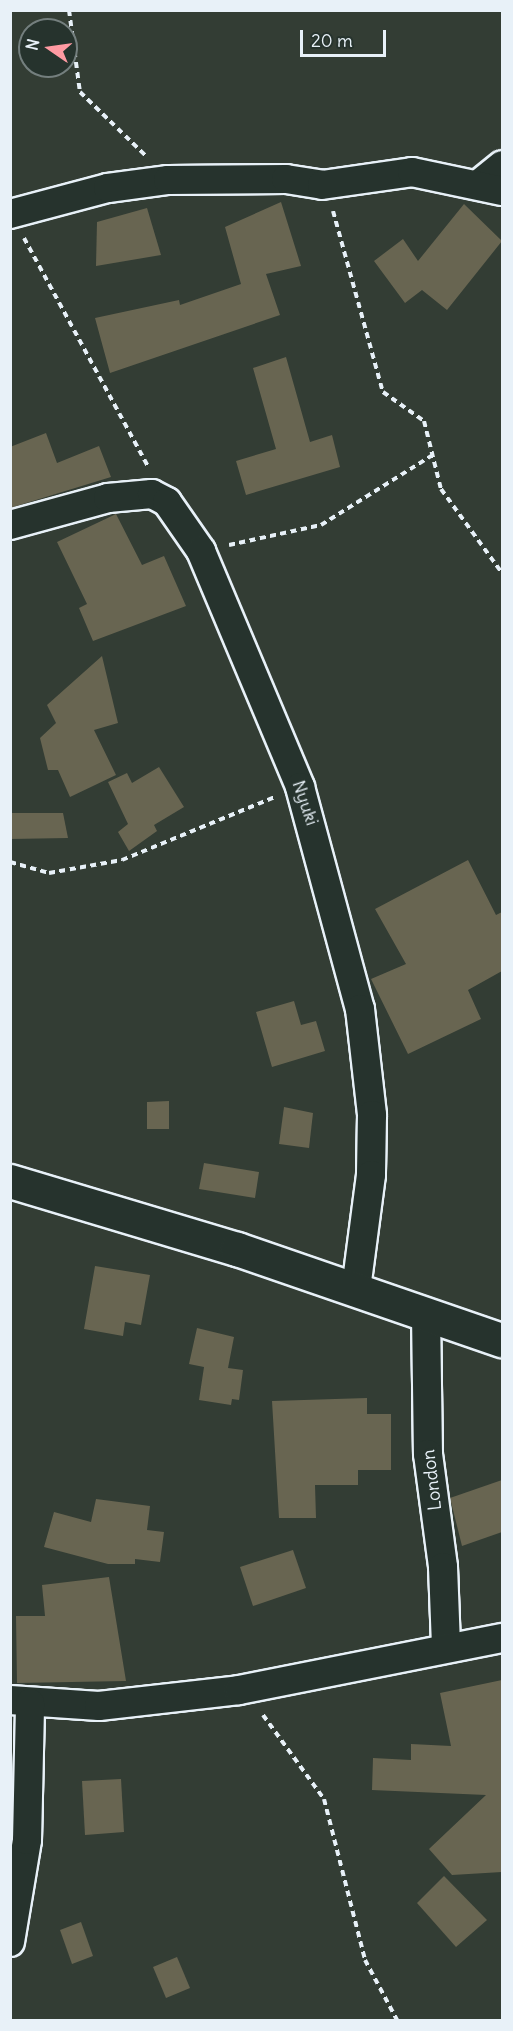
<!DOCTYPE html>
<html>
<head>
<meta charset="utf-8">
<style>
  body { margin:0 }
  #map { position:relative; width:513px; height:2031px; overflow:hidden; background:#333d34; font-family:Delius,sans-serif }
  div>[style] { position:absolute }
  .building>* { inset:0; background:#686551 }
  .path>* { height:4px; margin-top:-2px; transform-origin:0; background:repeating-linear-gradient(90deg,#e8f1f8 0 6px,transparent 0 10.5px) }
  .roads { filter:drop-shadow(2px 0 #e8f1f8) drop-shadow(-2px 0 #e8f1f8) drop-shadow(0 2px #e8f1f8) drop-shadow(0 -2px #e8f1f8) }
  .minor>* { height:28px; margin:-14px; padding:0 14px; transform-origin:14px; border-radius:14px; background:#26332d }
  .tertiary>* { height:33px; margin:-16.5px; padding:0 16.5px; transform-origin:16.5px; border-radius:16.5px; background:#26332d }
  span { translate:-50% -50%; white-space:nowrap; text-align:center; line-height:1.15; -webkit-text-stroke:4.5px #26332d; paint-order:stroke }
  .street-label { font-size:18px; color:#e8f1f8 }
  .frame { position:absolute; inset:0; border:12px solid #e8f1f8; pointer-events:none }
  .north { position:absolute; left:18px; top:18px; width:60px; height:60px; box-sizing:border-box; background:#26332d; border:2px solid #747f7e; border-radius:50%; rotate:283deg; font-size:16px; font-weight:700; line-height:24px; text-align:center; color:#e8f1f8 }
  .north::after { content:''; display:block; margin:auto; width:21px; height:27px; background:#ff9aa2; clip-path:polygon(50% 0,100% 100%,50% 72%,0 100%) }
  .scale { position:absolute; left:300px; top:30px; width:86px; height:27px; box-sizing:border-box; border:3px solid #e8f1f8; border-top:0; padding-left:8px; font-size:18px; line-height:21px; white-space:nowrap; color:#e8f1f8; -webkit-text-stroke:4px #26332d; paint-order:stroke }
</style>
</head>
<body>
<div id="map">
  <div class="building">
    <div style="clip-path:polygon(281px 202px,301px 266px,266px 274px,280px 315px,110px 373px,95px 318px,179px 300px,180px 305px,241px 284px,225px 227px)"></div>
    <div style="clip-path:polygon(464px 204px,502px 241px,447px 310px,422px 290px,405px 303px,374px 261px,403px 239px,418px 261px)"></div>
    <div style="clip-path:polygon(147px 208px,161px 255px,96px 266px,97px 222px)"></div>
    <div style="clip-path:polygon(286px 357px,310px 442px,332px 435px,340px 467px,246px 495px,236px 461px,276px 449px,253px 368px)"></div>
    <div style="clip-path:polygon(46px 433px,57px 463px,99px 446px,111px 477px,10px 508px,10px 447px)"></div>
    <div style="clip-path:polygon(116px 514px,142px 565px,164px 556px,186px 606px,93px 641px,79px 608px,87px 604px,57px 542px)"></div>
    <div style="clip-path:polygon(102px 656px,118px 723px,94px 730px,116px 775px,70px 797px,58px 770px,48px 770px,40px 738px,56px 723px,47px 705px)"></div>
    <div style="clip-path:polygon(159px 767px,184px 807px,154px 825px,157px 831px,129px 851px,118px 832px,128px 824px,108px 782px,127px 773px,132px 783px)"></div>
    <div style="clip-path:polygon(10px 813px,63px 813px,68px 838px,10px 839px)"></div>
    <div style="clip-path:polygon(468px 860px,496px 915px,502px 912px,502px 971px,468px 990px,481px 1019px,408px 1054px,371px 979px,406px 964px,375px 909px)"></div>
    <div style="clip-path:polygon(294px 1001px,301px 1025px,316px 1021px,325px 1051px,272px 1067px,256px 1012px)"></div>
    <div style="clip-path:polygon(169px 1101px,169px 1129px,147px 1129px,147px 1102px)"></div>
    <div style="clip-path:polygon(284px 1107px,313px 1113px,309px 1148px,279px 1144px)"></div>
    <div style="clip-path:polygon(204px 1163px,259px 1172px,255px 1198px,199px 1189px)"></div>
    <div style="clip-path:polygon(95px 1266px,150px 1275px,141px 1325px,125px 1322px,123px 1336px,84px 1329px)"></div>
    <div style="clip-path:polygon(197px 1328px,234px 1337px,228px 1368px,243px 1370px,239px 1400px,232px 1399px,231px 1405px,199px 1400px,204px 1367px,189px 1364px)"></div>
    <div style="clip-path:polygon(367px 1398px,367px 1414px,391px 1414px,391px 1470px,358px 1470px,358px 1485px,315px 1485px,316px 1518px,279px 1518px,272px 1401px)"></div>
    <div style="clip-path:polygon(502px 1480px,502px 1532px,462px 1546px,450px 1498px)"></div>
    <div style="clip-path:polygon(96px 1499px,150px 1506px,147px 1530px,164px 1532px,160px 1562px,135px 1559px,135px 1564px,108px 1564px,44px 1547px,54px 1512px,91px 1522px)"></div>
    <div style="clip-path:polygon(293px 1550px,306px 1588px,253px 1606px,240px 1567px)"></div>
    <div style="clip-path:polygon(109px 1577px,126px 1681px,17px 1683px,16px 1616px,45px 1616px,42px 1585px)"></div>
    <div style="clip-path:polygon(502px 1680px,502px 1872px,452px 1875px,429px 1849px,486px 1795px,372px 1790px,373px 1758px,411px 1760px,411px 1744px,451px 1746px,440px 1693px)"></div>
    <div style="clip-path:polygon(121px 1779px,124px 1832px,85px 1835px,82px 1781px)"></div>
    <div style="clip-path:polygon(444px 1876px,487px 1920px,456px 1947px,417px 1903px)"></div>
    <div style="clip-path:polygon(81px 1922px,93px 1956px,72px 1964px,60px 1930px)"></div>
    <div style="clip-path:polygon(177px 1957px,190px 1988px,166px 1998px,153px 1967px)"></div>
  </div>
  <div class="path">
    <div style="left:69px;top:10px;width:83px;rotate:82.4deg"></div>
    <div style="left:80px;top:92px;width:91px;rotate:44.1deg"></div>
    <div style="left:333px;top:211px;width:188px;rotate:74.6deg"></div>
    <div style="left:383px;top:392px;width:50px;rotate:35.3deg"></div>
    <div style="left:424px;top:421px;width:70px;rotate:76deg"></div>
    <div style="left:441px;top:489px;width:104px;rotate:54deg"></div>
    <div style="left:24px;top:238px;width:260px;rotate:61.5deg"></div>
    <div style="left:229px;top:545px;width:94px;rotate:-12.3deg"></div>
    <div style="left:321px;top:525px;width:133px;rotate:-32.1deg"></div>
    <div style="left:10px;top:862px;width:41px;rotate:15.8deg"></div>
    <div style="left:49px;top:873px;width:74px;rotate:-10.1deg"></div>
    <div style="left:122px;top:860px;width:165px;rotate:-22.4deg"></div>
    <div style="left:263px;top:1715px;width:104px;rotate:54deg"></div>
    <div style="left:324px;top:1799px;width:166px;rotate:75.7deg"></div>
    <div style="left:365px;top:1960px;width:68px;rotate:61.9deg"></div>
  </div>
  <div class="roads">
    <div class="minor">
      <div style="left:480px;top:183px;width:28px;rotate:-39deg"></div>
      <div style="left:10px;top:214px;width:101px;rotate:-14.9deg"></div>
      <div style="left:108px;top:188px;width:61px;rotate:-7.6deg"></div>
      <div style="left:168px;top:180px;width:118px;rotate:-0.5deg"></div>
      <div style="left:286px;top:179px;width:36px;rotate:9deg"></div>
      <div style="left:322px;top:185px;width:91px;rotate:-8.2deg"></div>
      <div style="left:412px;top:172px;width:92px;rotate:11.9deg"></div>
      <div style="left:10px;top:525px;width:102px;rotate:-15.4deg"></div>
      <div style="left:108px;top:498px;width:44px;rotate:-5.2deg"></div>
      <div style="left:152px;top:494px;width:17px;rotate:28deg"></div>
      <div style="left:167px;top:502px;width:60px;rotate:55.2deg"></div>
      <div style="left:201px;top:551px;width:256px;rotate:67.2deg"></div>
      <div style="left:300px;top:787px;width:230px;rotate:74.9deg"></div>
      <div style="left:360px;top:1009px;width:107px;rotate:83.5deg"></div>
      <div style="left:372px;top:1115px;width:60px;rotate:91deg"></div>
      <div style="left:371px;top:1175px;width:115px;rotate:97.5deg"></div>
      <div style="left:426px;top:1313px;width:141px;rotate:89.2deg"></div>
      <div style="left:428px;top:1454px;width:114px;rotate:82.4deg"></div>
      <div style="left:443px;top:1567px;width:78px;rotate:87.8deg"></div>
      <div style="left:10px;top:1700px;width:89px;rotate:3.9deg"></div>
      <div style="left:99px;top:1706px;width:141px;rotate:-6.5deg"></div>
      <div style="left:239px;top:1690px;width:268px;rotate:-11.2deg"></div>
      <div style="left:10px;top:1942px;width:103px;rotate:-80.5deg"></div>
      <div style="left:27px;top:1840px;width:137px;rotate:-88.7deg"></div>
    </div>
    <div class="tertiary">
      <div style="left:10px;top:1181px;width:237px;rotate:16.7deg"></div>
      <div style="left:237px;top:1249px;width:280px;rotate:19deg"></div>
    </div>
  </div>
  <div class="street-label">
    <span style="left:305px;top:803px;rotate:71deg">Nyuki</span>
    <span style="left:432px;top:1480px;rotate:-97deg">London</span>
  </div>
  <div class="frame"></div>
  <div class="north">N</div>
  <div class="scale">20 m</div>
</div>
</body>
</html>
